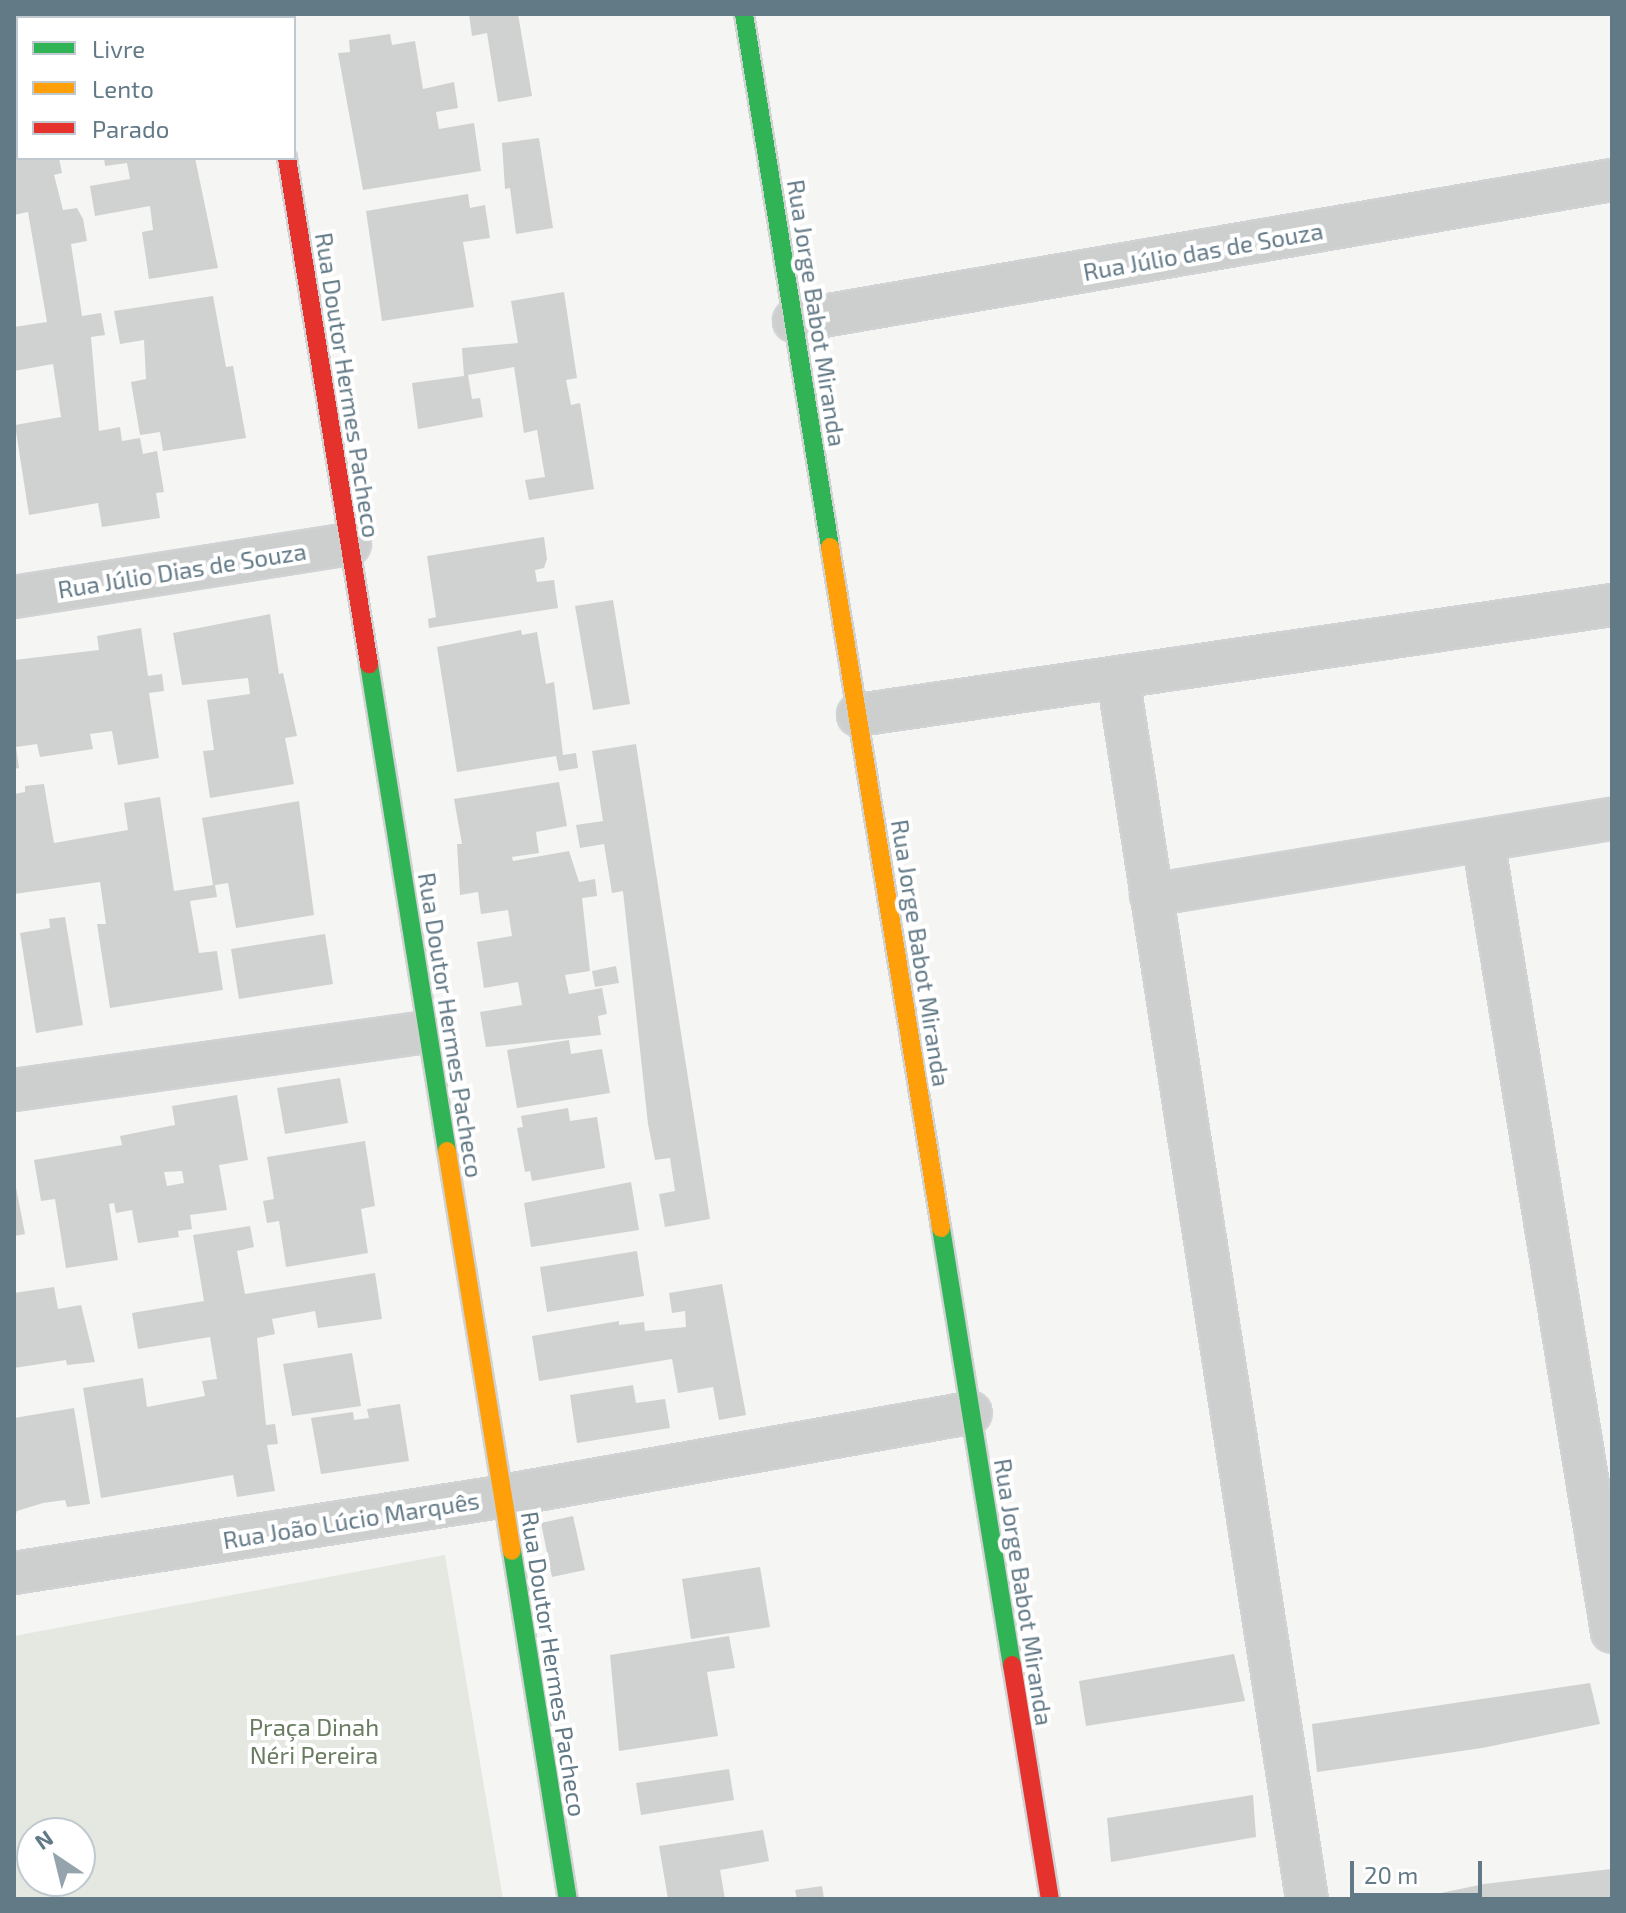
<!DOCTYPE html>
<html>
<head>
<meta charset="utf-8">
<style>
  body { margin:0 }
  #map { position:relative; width:1626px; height:1913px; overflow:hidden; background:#f5f5f3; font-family:"Exo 2",sans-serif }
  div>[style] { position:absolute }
  .green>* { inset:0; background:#e4e8e1 }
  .building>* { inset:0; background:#d0d2d1 }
  .roads { filter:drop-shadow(2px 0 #d0d2d3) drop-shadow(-2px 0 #d0d2d3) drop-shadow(0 2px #d0d2d3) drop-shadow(0 -2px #d0d2d3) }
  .street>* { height:40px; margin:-20px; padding:0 20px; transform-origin:20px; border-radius:20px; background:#cdcece }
  .fast>* { height:18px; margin:-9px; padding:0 9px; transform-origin:9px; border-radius:9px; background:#30b455 }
  .slow>* { height:18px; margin:-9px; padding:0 9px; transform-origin:9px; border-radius:9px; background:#ff9f0a }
  .jam>* { height:18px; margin:-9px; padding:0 9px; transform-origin:9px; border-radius:9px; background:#e5322d }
  span { translate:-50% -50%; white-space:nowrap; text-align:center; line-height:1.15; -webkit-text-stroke:8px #fff; paint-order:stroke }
  .street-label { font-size:24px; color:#627986 }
  .park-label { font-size:24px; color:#697c61 }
  .frame { position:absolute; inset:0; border:16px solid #627986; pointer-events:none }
  .legend { position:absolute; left:16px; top:16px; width:280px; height:144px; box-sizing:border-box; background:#fff; border:2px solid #c0c9cf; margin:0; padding:10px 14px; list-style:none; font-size:24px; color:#627986 }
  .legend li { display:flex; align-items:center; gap:16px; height:40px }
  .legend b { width:40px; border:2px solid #c0c9cf }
  .north { position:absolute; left:16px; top:1817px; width:80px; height:80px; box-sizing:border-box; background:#fff; border:2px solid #c0c9cf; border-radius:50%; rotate:325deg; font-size:22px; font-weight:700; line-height:32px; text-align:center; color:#627986 }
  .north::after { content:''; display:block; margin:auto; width:28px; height:36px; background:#95a4ac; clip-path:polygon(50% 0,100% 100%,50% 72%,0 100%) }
  .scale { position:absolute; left:1350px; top:1861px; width:132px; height:36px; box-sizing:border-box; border:4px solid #627986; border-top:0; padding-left:10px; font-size:24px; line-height:28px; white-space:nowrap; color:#627986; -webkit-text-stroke:6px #fff; paint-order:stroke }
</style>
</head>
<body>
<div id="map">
  <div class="green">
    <div style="clip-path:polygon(evenodd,445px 1555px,503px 1899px,14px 1899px,14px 1636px,445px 1555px,32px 1833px,80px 1833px,80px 1881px,32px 1881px,32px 1833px)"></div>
  </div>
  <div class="building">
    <div style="clip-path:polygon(70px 14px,116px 14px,116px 16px,71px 18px)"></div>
    <div style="clip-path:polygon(469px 14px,518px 14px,532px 96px,498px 102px,487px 33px,472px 36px)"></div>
    <div style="clip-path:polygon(390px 34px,392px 45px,415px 41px,423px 89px,454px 82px,458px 108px,436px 112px,439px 129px,474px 123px,481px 171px,363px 190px,338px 53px,350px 52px,349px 40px)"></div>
    <div style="clip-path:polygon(14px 114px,18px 114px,18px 158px,59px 158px,62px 173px,54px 175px,63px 210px,77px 208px,83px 219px,87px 241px,71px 244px,82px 316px,101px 313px,105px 335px,91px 337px,99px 431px,120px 427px,122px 441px,140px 438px,143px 454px,157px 451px,164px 492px,156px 493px,160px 518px,102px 527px,98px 503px,29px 515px,15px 425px,61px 417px,53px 364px,14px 371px,14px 327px,47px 322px,28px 212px,14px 215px)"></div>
    <div style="clip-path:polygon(539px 138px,553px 228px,516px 234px,510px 188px,505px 189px,502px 143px)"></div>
    <div style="clip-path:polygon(104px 158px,195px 158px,218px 268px,149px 279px,142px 232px,153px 230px,150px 206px,95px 216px,90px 186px,130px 179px,127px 163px,105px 166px)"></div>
    <div style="clip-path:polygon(468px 194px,470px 208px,485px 205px,490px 238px,463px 242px,474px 307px,382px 321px,366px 211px)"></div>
    <div style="clip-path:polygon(564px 292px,577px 378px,566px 380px,571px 405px,580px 403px,594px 489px,529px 500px,525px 480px,545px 477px,537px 430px,524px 433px,514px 367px,468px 375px,472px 399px,480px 398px,483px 417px,418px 429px,412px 383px,464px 376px,462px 348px,518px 343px,511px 301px)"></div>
    <div style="clip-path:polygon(213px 296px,226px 367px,233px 366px,246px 438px,163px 451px,160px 432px,140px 435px,131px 382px,146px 379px,144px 340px,120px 344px,114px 311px)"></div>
    <div style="clip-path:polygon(544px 537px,547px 559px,544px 568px,535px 570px,537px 582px,554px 580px,558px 608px,429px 628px,428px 619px,436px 617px,427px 556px)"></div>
    <div style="clip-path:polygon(613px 600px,630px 704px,593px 710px,575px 606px)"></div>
    <div style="clip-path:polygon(270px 614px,279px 674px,283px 673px,297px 736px,285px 738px,294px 784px,210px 798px,203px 751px,214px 750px,207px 700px,250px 694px,248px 678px,182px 685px,173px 633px)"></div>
    <div style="clip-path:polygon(141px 628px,148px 676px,162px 674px,164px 691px,149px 693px,159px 758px,118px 765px,112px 731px,90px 734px,93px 749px,40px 757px,37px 744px,16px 747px,19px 768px,14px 769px,14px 660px,99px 650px,97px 636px)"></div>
    <div style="clip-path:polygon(521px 630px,522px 635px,537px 632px,546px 684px,554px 682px,563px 755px,576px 753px,578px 768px,559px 771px,556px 756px,457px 772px,437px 647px)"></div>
    <div style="clip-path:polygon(636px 744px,710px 1219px,665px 1227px,659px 1194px,675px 1191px,670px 1158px,655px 1160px,648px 1124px,623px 891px,612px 893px,604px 844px,580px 848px,576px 825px,603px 821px,592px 751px)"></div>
    <div style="clip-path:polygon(559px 782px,567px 826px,536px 832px,539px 853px,512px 857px,513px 861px,569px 851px,579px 882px,595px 879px,597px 896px,582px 898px,590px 971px,565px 975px,569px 994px,602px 988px,607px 1014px,598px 1016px,601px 1035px,486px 1047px,480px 1012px,522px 1005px,518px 982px,484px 988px,477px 942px,512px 936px,508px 910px,481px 914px,478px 892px,460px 895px,457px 844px,462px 844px,454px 799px)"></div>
    <div style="clip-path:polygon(44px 784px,54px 843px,128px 830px,124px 803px,160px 797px,174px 891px,213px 885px,202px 818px,299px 801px,314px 915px,236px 928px,228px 883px,215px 885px,217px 897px,190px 901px,199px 953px,217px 951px,223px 990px,110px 1008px,97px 924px,106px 924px,100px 882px,14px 894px,14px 794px,25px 792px,25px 786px)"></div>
    <div style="clip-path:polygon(65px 917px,83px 1025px,36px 1033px,20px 933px,50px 928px,49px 919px)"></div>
    <div style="clip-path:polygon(325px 934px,333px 984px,239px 999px,231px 949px)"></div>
    <div style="clip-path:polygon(616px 966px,619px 983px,595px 987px,592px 971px)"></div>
    <div style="clip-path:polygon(569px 1040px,571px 1054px,602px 1049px,610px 1093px,517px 1108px,507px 1050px)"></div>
    <div style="clip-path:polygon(340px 1078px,348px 1123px,285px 1134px,277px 1088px)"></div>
    <div style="clip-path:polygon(evenodd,237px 1095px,248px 1160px,219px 1165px,227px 1210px,190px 1215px,192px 1229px,178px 1231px,179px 1237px,138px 1243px,132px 1210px,116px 1213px,114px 1203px,109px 1204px,118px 1260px,66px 1268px,55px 1199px,41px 1201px,34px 1160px,122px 1145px,120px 1136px,175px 1125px,172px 1106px,237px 1095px,182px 1171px,184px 1183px,167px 1186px,164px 1172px,182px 1171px)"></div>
    <div style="clip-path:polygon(568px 1108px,570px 1121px,597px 1117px,605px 1168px,532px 1181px,530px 1171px,525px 1172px,517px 1128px,523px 1127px,521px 1116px)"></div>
    <div style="clip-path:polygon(365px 1141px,375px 1206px,361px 1209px,368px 1253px,286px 1267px,279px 1221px,267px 1223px,263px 1201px,274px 1199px,267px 1157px)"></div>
    <div style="clip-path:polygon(14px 1177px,25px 1234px,14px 1236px)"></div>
    <div style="clip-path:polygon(631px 1182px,639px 1230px,531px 1247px,524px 1203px)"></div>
    <div style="clip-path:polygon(250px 1226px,254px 1247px,237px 1251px,245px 1294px,375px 1273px,382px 1319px,318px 1328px,315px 1311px,272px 1319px,275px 1334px,257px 1338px,266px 1425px,275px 1424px,278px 1444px,267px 1445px,275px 1491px,237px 1497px,233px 1475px,101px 1498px,83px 1388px,143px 1378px,147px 1407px,205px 1396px,202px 1381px,217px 1379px,210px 1337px,138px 1349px,132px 1313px,204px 1301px,193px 1235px)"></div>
    <div style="clip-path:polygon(637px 1251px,644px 1296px,547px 1312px,540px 1267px)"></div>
    <div style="clip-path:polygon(722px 1284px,746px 1415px,719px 1420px,713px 1387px,678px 1393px,672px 1359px,539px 1381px,532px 1336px,619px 1321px,619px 1325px,644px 1322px,645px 1331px,686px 1327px,685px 1311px,672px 1313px,669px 1293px)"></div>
    <div style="clip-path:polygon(54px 1287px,58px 1309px,81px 1305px,95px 1362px,67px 1365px,66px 1360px,14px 1368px,14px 1293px)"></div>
    <div style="clip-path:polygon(352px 1353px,361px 1406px,292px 1416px,283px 1364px)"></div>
    <div style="clip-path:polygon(633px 1385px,636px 1403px,665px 1399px,670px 1428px,577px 1443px,570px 1395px)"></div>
    <div style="clip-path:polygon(400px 1404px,409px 1461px,321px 1474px,311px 1418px,353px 1412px,354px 1420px,369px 1418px,367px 1409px)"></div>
    <div style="clip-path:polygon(74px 1408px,90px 1504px,67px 1507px,65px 1500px,43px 1503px,17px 1511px,14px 1519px,14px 1418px)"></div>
    <div style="clip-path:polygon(573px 1516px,585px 1570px,552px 1577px,541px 1523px)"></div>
    <div style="clip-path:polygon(760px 1567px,770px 1627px,691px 1639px,682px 1579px)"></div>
    <div style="clip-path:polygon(729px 1636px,735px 1668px,707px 1672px,718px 1736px,619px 1751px,610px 1655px)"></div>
    <div style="clip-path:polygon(1234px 1654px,1245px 1701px,1086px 1726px,1079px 1681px)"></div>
    <div style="clip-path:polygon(1590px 1683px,1600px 1724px,1482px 1748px,1317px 1772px,1312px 1724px)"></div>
    <div style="clip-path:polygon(729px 1769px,734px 1800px,641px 1815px,636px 1783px)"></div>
    <div style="clip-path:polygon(1253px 1795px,1256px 1837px,1111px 1862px,1107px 1818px)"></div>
    <div style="clip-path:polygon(763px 1830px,769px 1861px,720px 1870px,725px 1899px,668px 1899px,659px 1846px)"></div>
    <div style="clip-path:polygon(1611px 1869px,1612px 1899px,1412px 1899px,1484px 1884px)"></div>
    <div style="clip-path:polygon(822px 1886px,824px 1899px,797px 1899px,795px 1890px)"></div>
  </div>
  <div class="roads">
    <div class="street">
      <div style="left:14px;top:67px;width:4px;rotate:-14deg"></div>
      <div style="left:794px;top:321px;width:830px;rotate:-9.78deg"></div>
      <div style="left:14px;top:597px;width:340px;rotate:-9deg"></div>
      <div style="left:1118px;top:677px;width:1237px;rotate:81.21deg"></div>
      <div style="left:858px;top:715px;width:762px;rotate:-8.3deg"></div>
      <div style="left:1483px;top:840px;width:802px;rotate:80.75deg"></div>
      <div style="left:1151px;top:895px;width:467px;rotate:-9.4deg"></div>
      <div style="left:14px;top:1090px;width:418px;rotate:-8deg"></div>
      <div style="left:14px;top:1573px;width:495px;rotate:-8.9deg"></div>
      <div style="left:503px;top:1496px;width:475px;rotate:-10.1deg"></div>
    </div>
    <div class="fast">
      <div style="left:744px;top:14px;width:540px;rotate:80.83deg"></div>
      <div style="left:369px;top:664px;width:493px;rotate:80.9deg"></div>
      <div style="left:941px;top:1228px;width:443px;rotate:80.8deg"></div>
      <div style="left:512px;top:1551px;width:352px;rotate:80.9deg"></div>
    </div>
    <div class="slow">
      <div style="left:264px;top:14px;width:4px;rotate:76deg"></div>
      <div style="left:830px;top:547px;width:690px;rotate:80.74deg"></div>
      <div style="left:447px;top:1151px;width:405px;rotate:80.8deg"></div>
    </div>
    <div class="jam">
      <div style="left:287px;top:158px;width:513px;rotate:80.79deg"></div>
      <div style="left:1012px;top:1665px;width:237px;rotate:80.8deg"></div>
    </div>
  </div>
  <div class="street-label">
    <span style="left:1203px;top:251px;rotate:-10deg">Rua Júlio das de Souza</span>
    <span style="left:817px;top:313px;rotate:81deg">Rua Jorge Babot Miranda</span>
    <span style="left:348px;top:385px;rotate:81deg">Rua Doutor Hermes Pacheco</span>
    <span style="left:182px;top:570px;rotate:-9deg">Rua Júlio Dias de Souza</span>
    <span style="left:921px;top:953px;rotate:81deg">Rua Jorge Babot Miranda</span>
    <span style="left:451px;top:1025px;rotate:81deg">Rua Doutor Hermes Pacheco</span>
    <span style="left:351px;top:1520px;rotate:-9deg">Rua João Lúcio Marquês</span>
    <span style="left:1024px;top:1592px;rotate:81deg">Rua Jorge Babot Miranda</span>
    <span style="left:554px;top:1664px;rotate:81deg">Rua Doutor Hermes Pacheco</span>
  </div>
  <div class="park-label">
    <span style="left:314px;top:1741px">Praça Dinah<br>Néri Pereira</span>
  </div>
  <div class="frame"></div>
  <ul class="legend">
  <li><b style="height:10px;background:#30b455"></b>Livre</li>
  <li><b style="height:10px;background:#ff9f0a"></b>Lento</li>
  <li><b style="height:10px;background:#e5322d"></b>Parado</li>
  </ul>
  <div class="north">N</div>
  <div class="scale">20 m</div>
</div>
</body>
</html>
